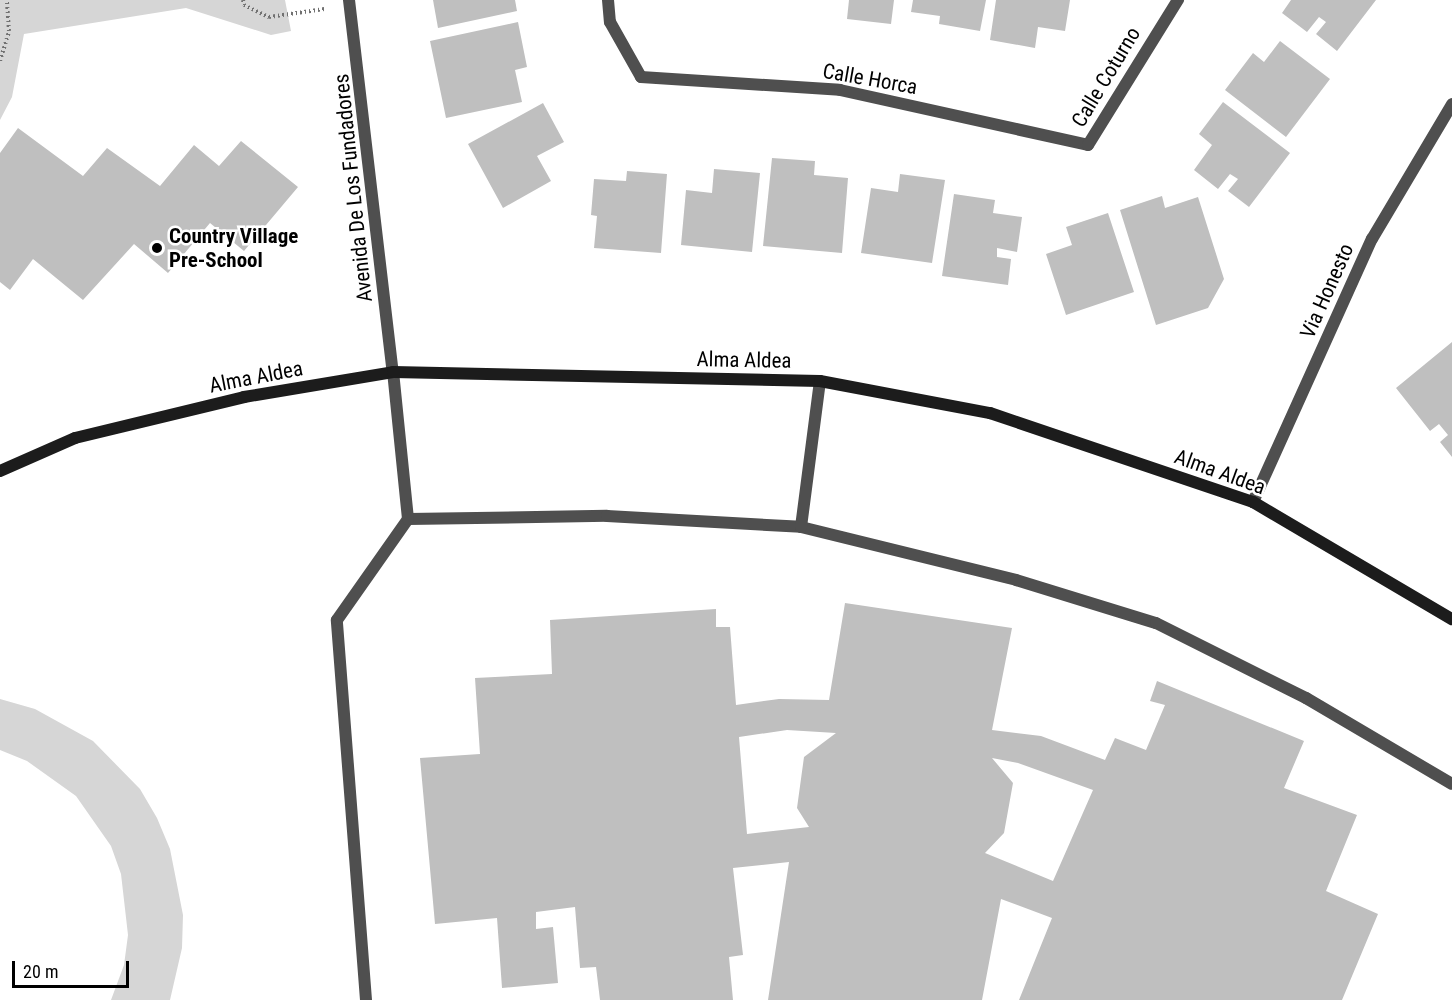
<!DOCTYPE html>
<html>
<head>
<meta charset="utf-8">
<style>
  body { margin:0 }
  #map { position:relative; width:1452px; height:1000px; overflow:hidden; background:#fff; font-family:"Roboto Condensed",sans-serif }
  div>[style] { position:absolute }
  .green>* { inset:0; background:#d6d6d6 }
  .building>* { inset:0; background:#bfbfbf }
  .path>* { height:4px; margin-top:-2px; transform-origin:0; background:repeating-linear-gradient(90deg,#717171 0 1.5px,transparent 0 4.5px) }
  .service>* { height:12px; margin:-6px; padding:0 6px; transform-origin:6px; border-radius:6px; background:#4f4f4f }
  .minor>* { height:12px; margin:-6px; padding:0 6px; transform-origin:6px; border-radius:6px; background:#4f4f4f }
  .tertiary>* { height:12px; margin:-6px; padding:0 6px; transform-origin:6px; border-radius:6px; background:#4f4f4f }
  .secondary>* { height:12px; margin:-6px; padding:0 6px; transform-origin:6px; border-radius:6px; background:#1c1c1c }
  .dots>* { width:16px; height:16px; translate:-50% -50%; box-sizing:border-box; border:3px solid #fff; border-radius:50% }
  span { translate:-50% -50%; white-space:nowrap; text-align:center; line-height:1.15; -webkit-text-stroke:5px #fff; paint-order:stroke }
  .street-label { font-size:21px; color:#000 }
  .poi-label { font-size:21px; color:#000; font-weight:700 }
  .left { translate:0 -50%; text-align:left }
  .scale { position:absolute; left:12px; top:961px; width:117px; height:27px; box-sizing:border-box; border:3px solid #000; border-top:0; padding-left:8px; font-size:18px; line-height:21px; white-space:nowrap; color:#000; -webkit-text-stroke:4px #fff; paint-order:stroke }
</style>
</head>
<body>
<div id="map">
  <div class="green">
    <div style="clip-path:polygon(0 0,285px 0,291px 31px,271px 35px,186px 8px,24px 34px,12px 97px,0 120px)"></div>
    <div style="clip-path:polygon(0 699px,35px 709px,93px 741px,140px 789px,157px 818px,170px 849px,183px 915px,182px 948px,170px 1000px,111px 1000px,124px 965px,128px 935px,121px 874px,111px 846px,76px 796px,27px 761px,0 750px)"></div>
  </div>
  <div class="building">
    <div style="clip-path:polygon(433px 0,515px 0,517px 11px,438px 28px)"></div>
    <div style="clip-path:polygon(849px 0,894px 0,891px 24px,847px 19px)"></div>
    <div style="clip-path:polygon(913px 0,986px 0,980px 31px,939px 24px,940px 16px,911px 12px)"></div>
    <div style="clip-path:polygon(996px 0,1070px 0,1065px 31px,1038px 27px,1035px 48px,990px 40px)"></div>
    <div style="clip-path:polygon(1291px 0,1376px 0,1337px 51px,1316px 34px,1326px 22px,1319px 17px,1307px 32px,1282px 13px)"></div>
    <div style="clip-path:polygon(518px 22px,527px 67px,515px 70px,522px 102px,446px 118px,430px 41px)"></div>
    <div style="clip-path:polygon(1280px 41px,1330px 79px,1286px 137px,1225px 90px,1253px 53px,1264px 62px)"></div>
    <div style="clip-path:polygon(1223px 102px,1290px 153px,1249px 207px,1228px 191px,1238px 179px,1230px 174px,1218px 189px,1194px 170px,1212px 145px,1199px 134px)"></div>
    <div style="clip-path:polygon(543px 103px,564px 142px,537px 156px,551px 181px,503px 208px,468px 144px)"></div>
    <div style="clip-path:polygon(18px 128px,83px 176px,107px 148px,160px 186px,194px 145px,219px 166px,241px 141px,298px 187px,244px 251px,210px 223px,168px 273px,134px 244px,83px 300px,33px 259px,10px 290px,0 282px,0 153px)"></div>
    <div style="clip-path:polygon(772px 158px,815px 161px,814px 175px,848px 178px,842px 253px,763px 246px)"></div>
    <div style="clip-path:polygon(714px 169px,760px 173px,752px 252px,681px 245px,686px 190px,712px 193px)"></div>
    <div style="clip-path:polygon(627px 171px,667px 174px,661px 253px,594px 248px,597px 216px,591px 215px,594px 179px,626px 181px)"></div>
    <div style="clip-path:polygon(900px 174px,945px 180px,932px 263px,861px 253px,871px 188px,898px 192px)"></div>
    <div style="clip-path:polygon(954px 194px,995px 200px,993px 213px,1022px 217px,1017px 252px,997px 248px,997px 257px,1011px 259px,1008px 285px,942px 276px)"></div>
    <div style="clip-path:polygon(1162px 196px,1165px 208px,1198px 197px,1224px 279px,1208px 308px,1156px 325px,1120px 210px)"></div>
    <div style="clip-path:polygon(1108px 213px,1134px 292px,1066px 315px,1046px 254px,1072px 245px,1066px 227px)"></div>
    <div style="clip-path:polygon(1452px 342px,1452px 457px,1440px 442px,1448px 435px,1439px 424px,1430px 431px,1396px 388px)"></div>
    <div style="clip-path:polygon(evenodd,845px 603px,1012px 628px,992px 730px,1041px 736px,1105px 760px,1115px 738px,1146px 750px,1165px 705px,1150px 701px,1157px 681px,1304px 741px,1284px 788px,1357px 815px,1326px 891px,1378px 914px,1342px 1000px,1019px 1000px,1052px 918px,1001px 899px,982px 1000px,768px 1000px,789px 862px,733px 868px,743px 955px,729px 957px,733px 1000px,600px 1000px,596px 967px,580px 968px,575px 907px,536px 912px,536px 929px,553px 927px,558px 983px,502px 988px,497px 918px,435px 924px,420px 758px,480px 754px,475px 678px,552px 674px,550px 620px,716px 609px,716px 627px,730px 627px,736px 705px,779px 699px,829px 700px,845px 603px,787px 730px,836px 733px,804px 757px,797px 808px,809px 827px,747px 834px,739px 737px,787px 730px,845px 603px,992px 758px,1018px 763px,1093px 790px,1053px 881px,985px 853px,1004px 833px,1013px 783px,992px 758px)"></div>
  </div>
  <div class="path">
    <div style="left:243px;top:0;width:5px;rotate:79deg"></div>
    <div style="left:244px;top:5px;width:28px;rotate:26deg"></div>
    <div style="left:269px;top:17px;width:56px;rotate:-8.3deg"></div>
    <div style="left:0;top:61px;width:31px;rotate:-73deg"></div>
    <div style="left:9px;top:31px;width:31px;rotate:-94deg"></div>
  </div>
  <div class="service">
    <div style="left:408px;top:519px;width:199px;rotate:-0.9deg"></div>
    <div style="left:607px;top:516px;width:194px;rotate:3.2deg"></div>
    <div style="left:801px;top:527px;width:221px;rotate:13.8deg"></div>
    <div style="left:1016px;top:580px;width:146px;rotate:17.1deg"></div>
    <div style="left:1156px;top:623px;width:168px;rotate:26.6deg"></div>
    <div style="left:1306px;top:698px;width:169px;rotate:30.5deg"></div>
    <div style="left:801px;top:527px;width:147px;rotate:-82.6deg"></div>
    <div style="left:366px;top:1000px;width:381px;rotate:-94.4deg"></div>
    <div style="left:337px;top:620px;width:123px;rotate:-54.9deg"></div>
    <div style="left:408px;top:519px;width:148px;rotate:-95.8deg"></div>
  </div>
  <div class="minor">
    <div style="left:608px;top:0;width:22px;rotate:85deg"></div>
    <div style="left:610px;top:22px;width:63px;rotate:60.6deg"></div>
    <div style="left:641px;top:77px;width:199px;rotate:3.7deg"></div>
    <div style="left:840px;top:90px;width:254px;rotate:12.5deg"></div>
    <div style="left:1088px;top:145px;width:171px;rotate:-58.2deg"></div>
    <div style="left:1253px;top:502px;width:289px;rotate:-65.7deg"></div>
    <div style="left:1372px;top:239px;width:157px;rotate:-59.3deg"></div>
  </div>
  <div class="tertiary">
    <div style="left:349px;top:0;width:375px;rotate:83.3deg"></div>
  </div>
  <div class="secondary">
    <div style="left:0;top:471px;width:82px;rotate:-23.7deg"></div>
    <div style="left:75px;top:438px;width:174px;rotate:-13.6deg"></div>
    <div style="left:244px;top:397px;width:151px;rotate:-9.5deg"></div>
    <div style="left:393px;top:372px;width:427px;rotate:1.2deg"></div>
    <div style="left:820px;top:381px;width:173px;rotate:10.7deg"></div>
    <div style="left:990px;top:413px;width:278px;rotate:18.7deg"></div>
    <div style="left:1253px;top:502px;width:231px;rotate:30.5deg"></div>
  </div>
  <div class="dots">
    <div style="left:157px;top:248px;background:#000"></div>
  </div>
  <div class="street-label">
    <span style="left:1106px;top:77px;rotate:-59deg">Calle Coturno</span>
    <span style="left:870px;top:79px;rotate:10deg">Calle Horca</span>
    <span style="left:353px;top:188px;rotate:-96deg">Avenida De Los Fundadores</span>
    <span style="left:1327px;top:291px;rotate:-66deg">Via Honesto</span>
    <span style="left:744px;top:360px;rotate:1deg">Alma Aldea</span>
    <span style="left:256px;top:377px;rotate:-11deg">Alma Aldea</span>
    <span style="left:1220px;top:472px;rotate:20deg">Alma Aldea</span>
  </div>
  <div class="poi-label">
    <span class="left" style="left:169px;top:248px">Country Village<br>Pre-School</span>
  </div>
  <div class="scale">20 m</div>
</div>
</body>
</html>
